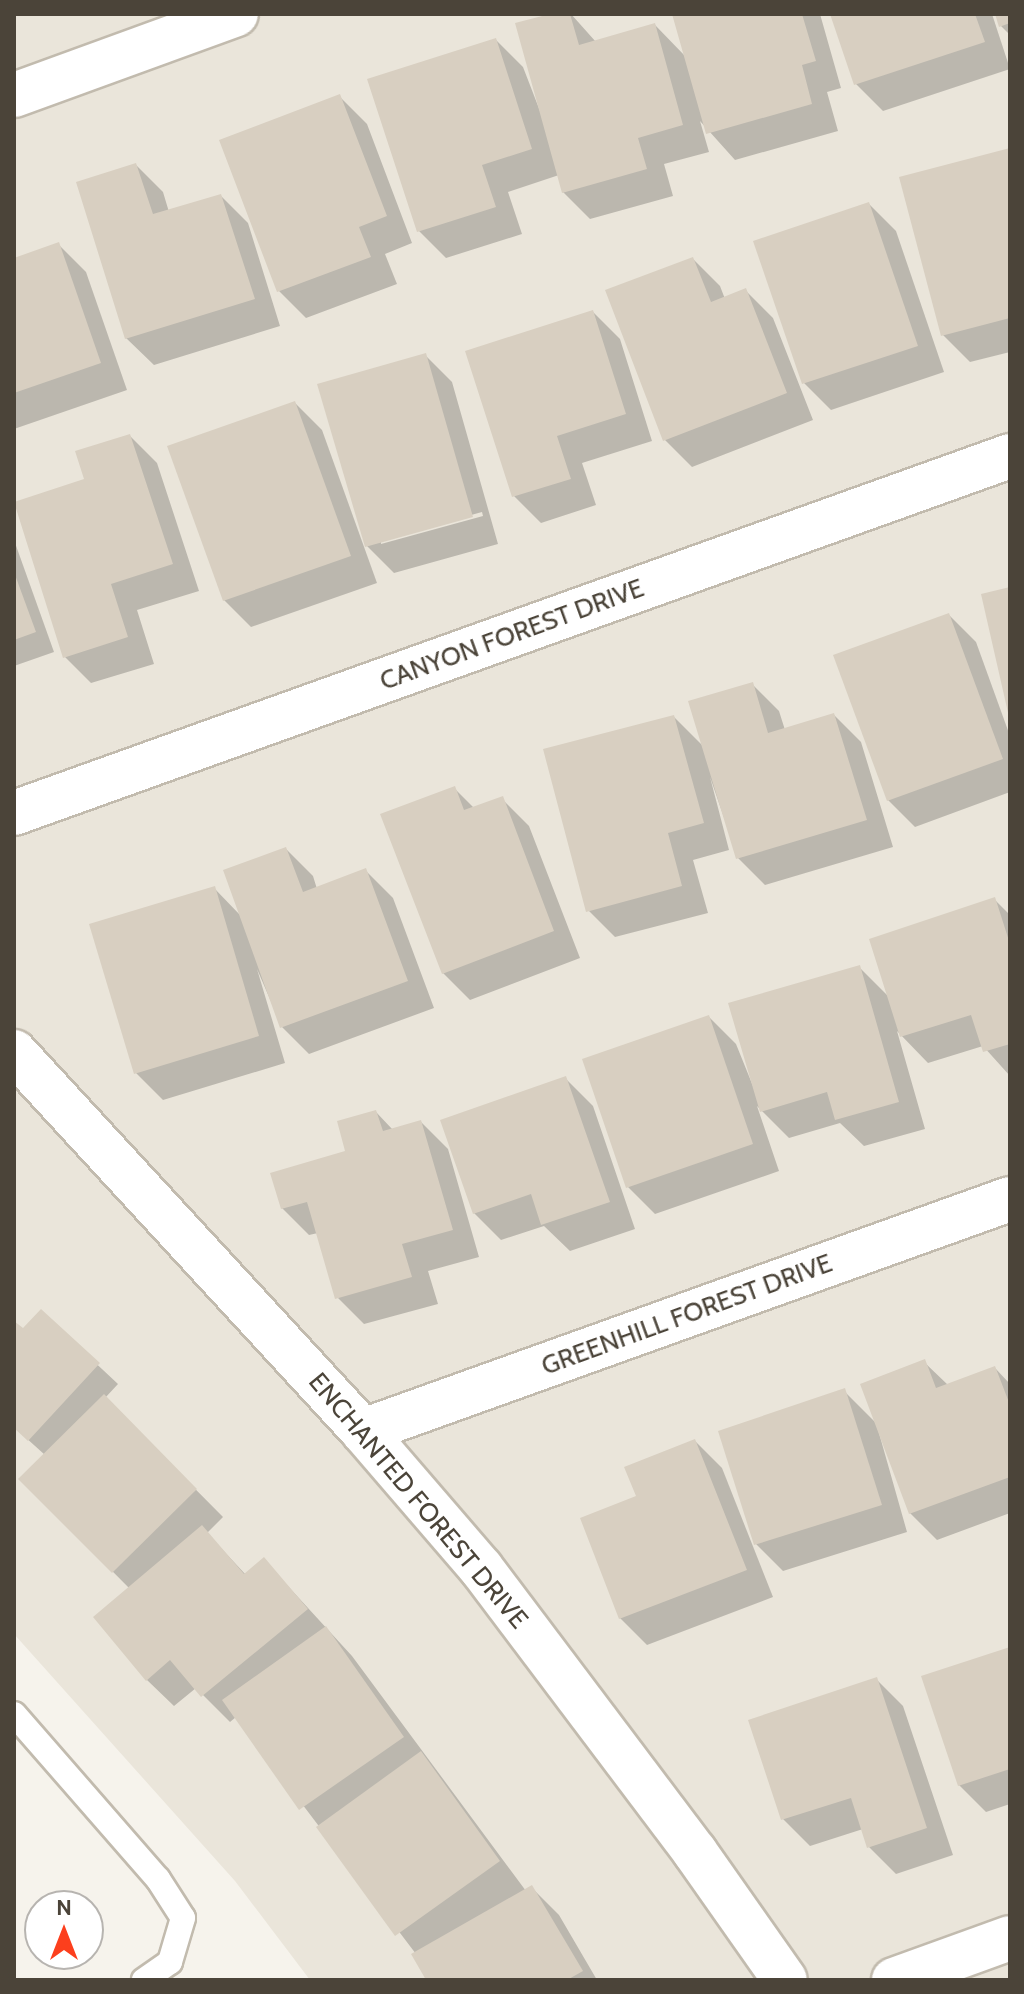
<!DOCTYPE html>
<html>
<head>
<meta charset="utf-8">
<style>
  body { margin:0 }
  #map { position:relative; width:1024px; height:1994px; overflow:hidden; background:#f6f3ec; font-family:Cabin,sans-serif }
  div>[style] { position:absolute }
  .residential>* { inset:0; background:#eae5da }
  .shadow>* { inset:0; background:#0003 }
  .building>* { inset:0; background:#d8cfc1 }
  .roads { filter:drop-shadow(2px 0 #c2bbae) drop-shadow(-2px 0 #c2bbae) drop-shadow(0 2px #c2bbae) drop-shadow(0 -2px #c2bbae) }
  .lane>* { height:24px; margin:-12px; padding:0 12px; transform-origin:12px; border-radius:12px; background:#fff }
  .street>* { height:44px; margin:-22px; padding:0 22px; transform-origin:22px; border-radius:22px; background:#fff }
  span { translate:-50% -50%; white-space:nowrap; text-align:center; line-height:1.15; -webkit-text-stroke:6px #fff; paint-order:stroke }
  .street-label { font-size:26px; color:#4b4439 }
  .frame { position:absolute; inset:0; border:16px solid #4b4439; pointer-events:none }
  .north { position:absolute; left:24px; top:1890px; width:80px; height:80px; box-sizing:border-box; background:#fff; border:2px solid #b7b4b0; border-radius:50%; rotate:0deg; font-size:22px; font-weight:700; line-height:32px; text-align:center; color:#4b4439 }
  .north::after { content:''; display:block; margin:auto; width:28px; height:36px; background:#fc3f1d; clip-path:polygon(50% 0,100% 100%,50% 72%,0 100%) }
</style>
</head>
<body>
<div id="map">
  <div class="residential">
    <div style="clip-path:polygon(14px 14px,1010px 14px,1010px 1980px,310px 1980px,235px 1881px,14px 1634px)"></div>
  </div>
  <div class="shadow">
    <div style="clip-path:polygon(558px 14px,571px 14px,596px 42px,655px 25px,686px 57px,674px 14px,820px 14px,841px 88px,827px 92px,838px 131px,735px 160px,700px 121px,709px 152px,664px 164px,673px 196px,590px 219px,563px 192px,559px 175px,508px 192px,522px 234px,446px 258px,419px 231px,496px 40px,523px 67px,545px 124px)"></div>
    <div style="clip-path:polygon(833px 14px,992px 14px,1010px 69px,883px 111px,856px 84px)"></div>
    <div style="clip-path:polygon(997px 14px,1010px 14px,1010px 35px,1001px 26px)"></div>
    <div style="clip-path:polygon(340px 97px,367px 124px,412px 243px,385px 254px,397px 284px,306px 318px,279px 291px)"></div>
    <div style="clip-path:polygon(1010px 150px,1010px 352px,970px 362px,943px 335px)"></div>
    <div style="clip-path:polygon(136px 165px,163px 192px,169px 212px,221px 196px,248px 223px,280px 326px,154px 365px,126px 338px)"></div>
    <div style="clip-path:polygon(869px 204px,896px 231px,944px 372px,831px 410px,804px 383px)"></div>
    <div style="clip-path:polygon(59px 245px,86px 272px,127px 390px,14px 429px,14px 260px)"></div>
    <div style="clip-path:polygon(693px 259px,720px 286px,725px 299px,746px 291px,773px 318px,813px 420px,692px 467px,665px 440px)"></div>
    <div style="clip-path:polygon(593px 312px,620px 339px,652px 441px,582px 463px,596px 505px,541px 523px,514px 496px)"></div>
    <div style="clip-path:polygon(evenodd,425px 355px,452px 382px,498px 544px,394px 573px,364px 543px,425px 355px,482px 512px,483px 516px,381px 544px,381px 540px,482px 512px)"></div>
    <div style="clip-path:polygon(295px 403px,322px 430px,377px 583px,251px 627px,224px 600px)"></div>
    <div style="clip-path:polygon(130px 436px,157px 463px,199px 591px,137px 610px,154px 664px,91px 683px,64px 656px,86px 480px)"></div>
    <div style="clip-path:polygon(14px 540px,54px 652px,14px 666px)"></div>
    <div style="clip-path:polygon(949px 615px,976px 642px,1010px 736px,1010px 792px,915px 827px,888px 800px)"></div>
    <div style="clip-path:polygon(752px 684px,779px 711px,785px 730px,834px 715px,861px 742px,893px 847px,765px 885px,738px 858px,710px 777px,729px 850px,693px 860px,708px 913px,615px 937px,588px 910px,674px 717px,705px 748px)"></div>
    <div style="clip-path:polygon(454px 788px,475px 809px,502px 799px,529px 826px,580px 958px,470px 1000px,443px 973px)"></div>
    <div style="clip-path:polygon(286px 849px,313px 876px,317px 889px,366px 871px,393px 898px,434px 1008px,309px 1054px,282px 1027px,257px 969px,285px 1063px,163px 1100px,136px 1073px,214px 888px,241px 916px)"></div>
    <div style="clip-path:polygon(995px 900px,1010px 915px,1010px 1076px,983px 1046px,928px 1063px,897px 1031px,925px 1129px,864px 1146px,840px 1123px,789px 1138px,757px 1106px,779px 1171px,655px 1214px,628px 1187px,709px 1017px,736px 1044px,757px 1096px,859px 967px,889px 997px)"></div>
    <div style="clip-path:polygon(566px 1079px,593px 1106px,635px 1229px,570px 1251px,544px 1226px,501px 1240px,474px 1213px)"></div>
    <div style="clip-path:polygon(376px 1112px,393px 1130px,421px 1122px,448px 1149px,479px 1257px,428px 1271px,438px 1304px,364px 1324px,337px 1297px,318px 1233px,309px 1235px,282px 1208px,348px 1153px)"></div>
    <div style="clip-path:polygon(41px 1312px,118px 1384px,105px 1398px,223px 1517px,207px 1533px,246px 1575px,264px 1560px,352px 1656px,526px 1891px,532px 1888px,559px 1915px,597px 1980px,429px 1980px,416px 1954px,236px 1717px,230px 1722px,196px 1688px,174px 1706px,147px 1680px,130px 1589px,21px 1479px,45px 1455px,14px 1427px,14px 1323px,23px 1331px)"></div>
    <div style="clip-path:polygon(924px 1362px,948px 1385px,995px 1368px,1010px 1384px,1010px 1513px,937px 1540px,910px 1513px,877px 1426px,907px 1532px,783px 1571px,756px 1544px,844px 1391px,876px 1423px)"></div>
    <div style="clip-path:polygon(695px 1441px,722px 1468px,773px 1597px,647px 1645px,620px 1618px,638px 1497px)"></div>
    <div style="clip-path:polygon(1010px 1649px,1010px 1804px,986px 1812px,959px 1785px)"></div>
    <div style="clip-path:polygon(876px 1679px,903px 1706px,953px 1855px,896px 1874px,869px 1847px,863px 1829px,810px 1846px,783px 1819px)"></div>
  </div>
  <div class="building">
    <div style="clip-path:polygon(550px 14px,570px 14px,579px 45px,655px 23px,683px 125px,638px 138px,647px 169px,562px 193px,515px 23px)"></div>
    <div style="clip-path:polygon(672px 14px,802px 14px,816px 61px,802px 65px,812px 104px,706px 134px)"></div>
    <div style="clip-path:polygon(830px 14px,975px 14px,985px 42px,854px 85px)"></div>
    <div style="clip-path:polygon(995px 14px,1010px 14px,1010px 23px,999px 27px)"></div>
    <div style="clip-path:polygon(496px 38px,532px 149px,482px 165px,496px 207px,417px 232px,367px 79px)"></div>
    <div style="clip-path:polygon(340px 94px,387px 216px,359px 227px,371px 257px,277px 292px,219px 140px)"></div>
    <div style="clip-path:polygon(1010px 148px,1010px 318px,941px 336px,899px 177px)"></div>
    <div style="clip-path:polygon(136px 163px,153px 214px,221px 194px,255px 299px,125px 339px,76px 182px)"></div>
    <div style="clip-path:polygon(869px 202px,918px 346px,802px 384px,753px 241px)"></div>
    <div style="clip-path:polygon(59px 242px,101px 363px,14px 393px,14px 258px)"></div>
    <div style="clip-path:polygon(693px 257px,711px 302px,746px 288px,787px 393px,663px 441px,605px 290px)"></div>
    <div style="clip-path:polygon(593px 310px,626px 414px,557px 436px,571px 479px,512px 497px,465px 351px)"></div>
    <div style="clip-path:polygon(426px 353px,473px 517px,365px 547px,317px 384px)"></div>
    <div style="clip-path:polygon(295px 401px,351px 556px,223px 601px,167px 446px)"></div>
    <div style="clip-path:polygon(130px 434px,173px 564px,111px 584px,128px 637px,63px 658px,14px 502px,84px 479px,75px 451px)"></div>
    <div style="clip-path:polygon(14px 572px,36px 632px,14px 640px)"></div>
    <div style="clip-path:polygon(1010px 587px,1010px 717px,1009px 717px,981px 594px)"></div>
    <div style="clip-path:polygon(949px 613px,1003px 759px,887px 801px,833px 655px)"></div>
    <div style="clip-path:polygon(753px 682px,768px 733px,834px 713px,867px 820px,736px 859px,688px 701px)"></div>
    <div style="clip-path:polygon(674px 715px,704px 823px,668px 833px,682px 886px,586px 912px,543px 749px)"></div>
    <div style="clip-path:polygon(455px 786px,464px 810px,503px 796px,554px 931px,442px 974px,380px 814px)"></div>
    <div style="clip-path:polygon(286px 847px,303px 892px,366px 868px,408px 981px,280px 1028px,223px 870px)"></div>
    <div style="clip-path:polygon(215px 886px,259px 1036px,134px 1074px,89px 924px)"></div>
    <div style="clip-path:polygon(995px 897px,1010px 944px,1010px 1044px,983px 1052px,971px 1015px,900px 1037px,869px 939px)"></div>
    <div style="clip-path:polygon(860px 965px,899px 1102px,835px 1120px,827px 1092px,760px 1112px,728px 1003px)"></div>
    <div style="clip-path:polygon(709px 1015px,753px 1144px,626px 1188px,582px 1059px)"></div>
    <div style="clip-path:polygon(566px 1076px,610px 1202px,541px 1225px,531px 1194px,473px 1214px,440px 1120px)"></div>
    <div style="clip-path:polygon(376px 1110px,383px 1131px,421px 1120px,453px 1230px,402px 1244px,412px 1277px,335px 1299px,307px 1202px,281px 1209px,270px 1173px,345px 1151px,337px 1121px)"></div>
    <div style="clip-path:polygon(41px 1309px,100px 1363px,28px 1441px,14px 1428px,14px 1321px,23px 1328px)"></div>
    <div style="clip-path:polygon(925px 1359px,936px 1388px,995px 1366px,1010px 1405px,1010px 1477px,909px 1514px,860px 1384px)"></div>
    <div style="clip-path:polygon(845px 1388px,882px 1505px,754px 1545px,718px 1431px)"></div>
    <div style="clip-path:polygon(104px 1394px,197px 1489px,112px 1573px,18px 1479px)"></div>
    <div style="clip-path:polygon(695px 1439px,747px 1570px,619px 1619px,580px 1518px,636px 1496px,624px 1467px)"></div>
    <div style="clip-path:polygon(202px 1525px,244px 1574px,264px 1557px,308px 1609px,201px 1697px,170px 1660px,146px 1681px,93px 1617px)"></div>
    <div style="clip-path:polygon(326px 1626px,404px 1737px,299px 1810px,222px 1700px)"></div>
    <div style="clip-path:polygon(1010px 1647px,1010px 1769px,958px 1786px,921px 1676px)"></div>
    <div style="clip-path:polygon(877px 1677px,927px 1828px,867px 1848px,851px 1798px,781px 1820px,748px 1720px)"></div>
    <div style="clip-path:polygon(421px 1751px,500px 1861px,395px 1936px,316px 1827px)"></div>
    <div style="clip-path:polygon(532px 1885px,583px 1971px,567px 1980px,426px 1980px,411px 1954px)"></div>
  </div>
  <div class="roads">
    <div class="lane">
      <div style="left:14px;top:1714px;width:219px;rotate:48.9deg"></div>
      <div style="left:158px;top:1879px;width:46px;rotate:57.3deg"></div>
      <div style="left:183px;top:1918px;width:46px;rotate:106.5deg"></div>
      <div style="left:170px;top:1962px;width:32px;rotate:145deg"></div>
    </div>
    <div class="street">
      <div style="left:14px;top:95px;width:236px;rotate:-20deg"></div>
      <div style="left:14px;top:813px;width:1058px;rotate:-19.72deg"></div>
      <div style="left:14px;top:1052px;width:515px;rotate:47.36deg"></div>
      <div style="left:363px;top:1431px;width:181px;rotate:49.3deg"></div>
      <div style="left:481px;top:1568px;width:356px;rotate:53deg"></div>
      <div style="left:695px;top:1852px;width:156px;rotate:54.9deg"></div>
      <div style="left:363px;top:1431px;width:687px;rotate:-19.73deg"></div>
      <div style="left:894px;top:1980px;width:123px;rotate:-19.9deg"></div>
    </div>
  </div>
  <div class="street-label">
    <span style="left:512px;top:635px;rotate:-20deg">CANYON FOREST DRIVE</span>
    <span style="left:687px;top:1315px;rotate:-20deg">GREENHILL FOREST DRIVE</span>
    <span style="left:418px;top:1501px;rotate:50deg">ENCHANTED FOREST DRIVE</span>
  </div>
  <div class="frame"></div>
  <div class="north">N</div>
</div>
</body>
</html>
